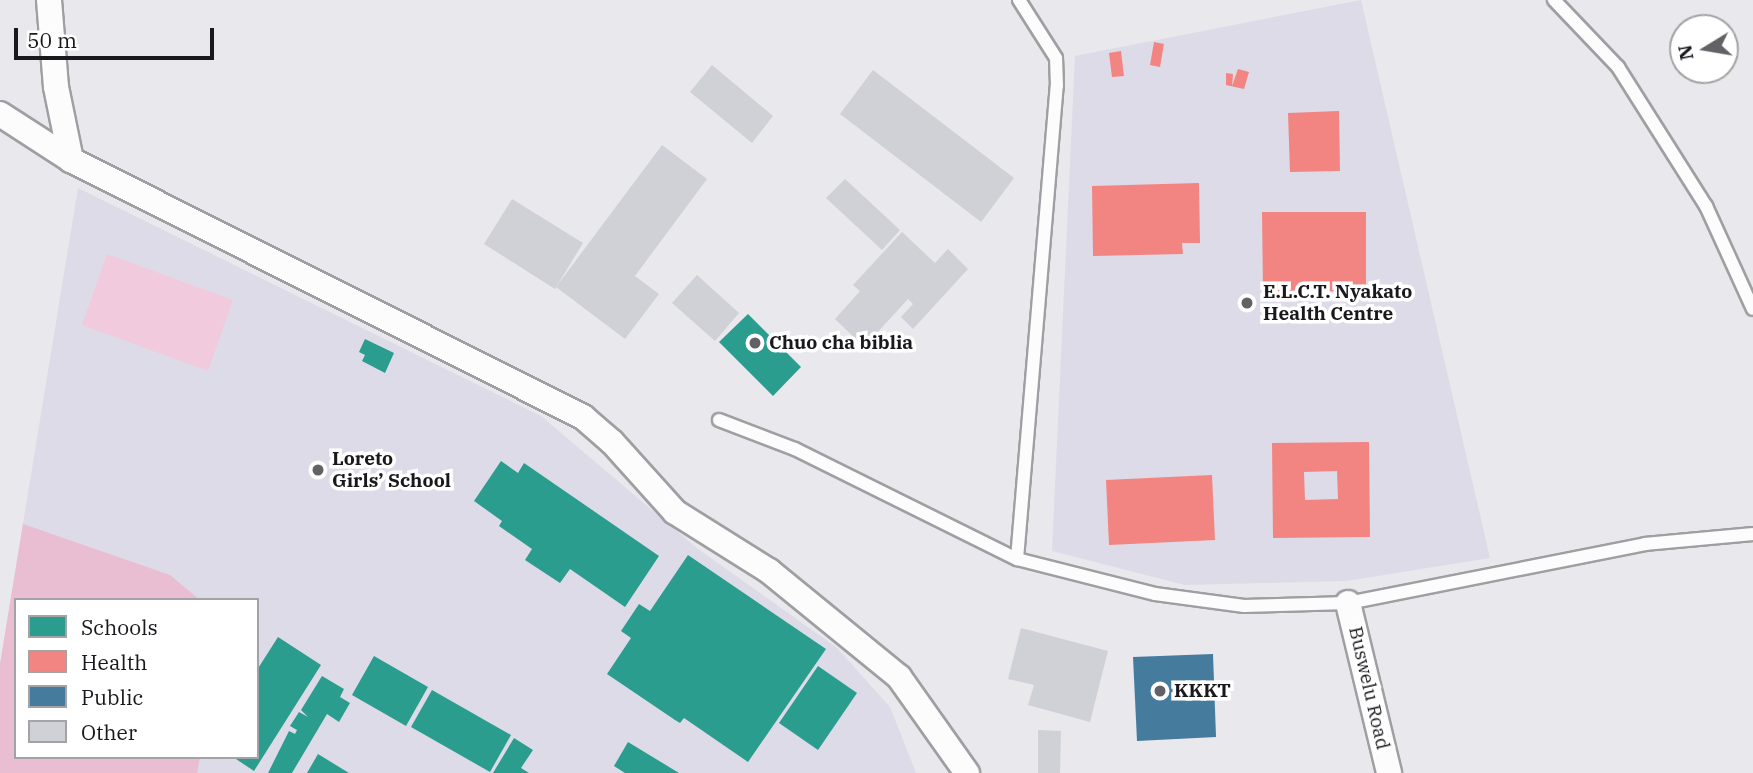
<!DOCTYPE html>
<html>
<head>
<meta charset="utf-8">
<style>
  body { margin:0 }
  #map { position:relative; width:1753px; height:773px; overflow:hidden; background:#e8e8ed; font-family:"IBM Plex Serif",serif }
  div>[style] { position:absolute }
  .built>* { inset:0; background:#dcdbe7 }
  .green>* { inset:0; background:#f1cbdd }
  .forest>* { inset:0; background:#e9bdd2 }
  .schools>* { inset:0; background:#2a9d8f }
  .health>* { inset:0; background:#f28482 }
  .public>* { inset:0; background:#457b9d }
  .building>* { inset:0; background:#d0d1d6 }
  .roads { filter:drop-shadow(2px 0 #9f9fa3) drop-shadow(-2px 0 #9f9fa3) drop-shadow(0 2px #9f9fa3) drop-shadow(0 -2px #9f9fa3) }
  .service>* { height:12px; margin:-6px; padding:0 6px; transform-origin:6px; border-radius:6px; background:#fcfcfc }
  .minor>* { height:24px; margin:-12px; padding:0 12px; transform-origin:12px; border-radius:12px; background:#fcfcfc }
  .dots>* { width:19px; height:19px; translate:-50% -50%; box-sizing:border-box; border:4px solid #fff; border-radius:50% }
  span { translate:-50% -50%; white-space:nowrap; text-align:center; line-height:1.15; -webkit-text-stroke:7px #fff; paint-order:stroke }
  .poi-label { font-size:19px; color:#19191d; font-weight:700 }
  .left { translate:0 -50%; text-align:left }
  .street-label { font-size:19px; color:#19191d }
  .legend { position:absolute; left:14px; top:598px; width:245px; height:161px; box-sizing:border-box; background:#fff; border:2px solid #a3a3a5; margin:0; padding:9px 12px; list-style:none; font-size:21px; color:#19191d }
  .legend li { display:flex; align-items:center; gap:14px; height:35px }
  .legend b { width:35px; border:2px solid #a3a3a5 }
  .north { position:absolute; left:1669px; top:14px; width:70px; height:70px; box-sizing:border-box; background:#fff; border:2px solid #a3a3a5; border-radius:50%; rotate:259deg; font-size:19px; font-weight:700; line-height:28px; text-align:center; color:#19191d }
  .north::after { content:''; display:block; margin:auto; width:24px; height:32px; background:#616166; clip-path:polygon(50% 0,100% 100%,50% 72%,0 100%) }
  .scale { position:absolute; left:14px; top:28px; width:200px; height:32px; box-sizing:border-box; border:4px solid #19191d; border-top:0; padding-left:9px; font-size:21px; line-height:24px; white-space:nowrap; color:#19191d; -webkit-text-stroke:5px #fff; paint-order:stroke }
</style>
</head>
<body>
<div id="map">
  <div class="built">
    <div style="clip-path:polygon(1361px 0,1490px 558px,1346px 581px,1185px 585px,1052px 551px,1075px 56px)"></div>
    <div style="clip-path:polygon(evenodd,78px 188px,541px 416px,698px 549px,836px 647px,890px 707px,916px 773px,0 773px,0 664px,78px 188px,16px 600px,257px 600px,257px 757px,16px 757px,16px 600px)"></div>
  </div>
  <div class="green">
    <div style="clip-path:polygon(107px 254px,233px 300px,208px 371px,82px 325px)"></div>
  </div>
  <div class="forest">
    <div style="clip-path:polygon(23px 524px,170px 575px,200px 600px,16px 600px,16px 757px,200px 757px,197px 773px,0 773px,0 664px)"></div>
  </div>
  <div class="schools">
    <div style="clip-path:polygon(748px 314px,801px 367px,773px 396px,719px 342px)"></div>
    <div style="clip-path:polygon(365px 339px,394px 353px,385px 373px,362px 361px,365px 355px,359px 352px)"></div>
    <div style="clip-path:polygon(501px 461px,518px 473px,524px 463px,659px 556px,625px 607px,570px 569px,560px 583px,525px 560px,532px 549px,499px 526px,502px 521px,474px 501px)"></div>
    <div style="clip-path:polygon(688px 555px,826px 649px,748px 762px,684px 718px,680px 723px,675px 720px,607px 674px,631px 638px,621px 631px,639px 604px,650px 611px)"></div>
    <div style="clip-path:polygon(278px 637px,321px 665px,254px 771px,233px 757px,257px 757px,257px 670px)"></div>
    <div style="clip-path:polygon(374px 656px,428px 687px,406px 726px,352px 695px)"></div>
    <div style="clip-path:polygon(818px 666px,857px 693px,818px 750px,779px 723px)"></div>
    <div style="clip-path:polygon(322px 676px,344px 689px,340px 697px,350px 703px,339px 722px,327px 714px,292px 773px,268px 773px,289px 731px,295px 734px,297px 730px,290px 726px,299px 712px,308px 717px,301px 710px)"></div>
    <div style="clip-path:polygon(432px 690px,511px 735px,490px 772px,411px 727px)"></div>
    <div style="clip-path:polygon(514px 738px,533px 750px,521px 768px,529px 773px,493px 773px)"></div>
    <div style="clip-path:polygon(628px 742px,679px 773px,625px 773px,614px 766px)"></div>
    <div style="clip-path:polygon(318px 754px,349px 773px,307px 773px)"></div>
  </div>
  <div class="health">
    <div style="clip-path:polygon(1154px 42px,1164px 44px,1160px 67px,1150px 65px)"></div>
    <div style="clip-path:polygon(1121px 51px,1124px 76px,1112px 77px,1109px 53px)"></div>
    <div style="clip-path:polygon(1238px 69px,1249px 72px,1244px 89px,1226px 85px,1226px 73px,1233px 74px,1232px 86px)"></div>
    <div style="clip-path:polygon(1339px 111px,1340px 171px,1290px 172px,1288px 113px)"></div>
    <div style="clip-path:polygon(1199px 183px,1200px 243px,1182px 243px,1183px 254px,1093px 256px,1092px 186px)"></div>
    <div style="clip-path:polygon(1262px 212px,1366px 212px,1366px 291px,1263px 292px)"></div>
    <div style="clip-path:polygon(evenodd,1369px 442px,1370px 537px,1273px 538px,1272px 443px,1369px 442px,1337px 471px,1338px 499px,1305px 500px,1304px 472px,1337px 471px)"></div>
    <div style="clip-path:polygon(1212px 475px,1215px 540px,1109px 545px,1106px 480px)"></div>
  </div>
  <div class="public">
    <div style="clip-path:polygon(1213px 654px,1216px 737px,1137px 741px,1133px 657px)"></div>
  </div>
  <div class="building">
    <div style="clip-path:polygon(712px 65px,773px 116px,752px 143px,690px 92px)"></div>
    <div style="clip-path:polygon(873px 70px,1014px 178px,981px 222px,840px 114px)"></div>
    <div style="clip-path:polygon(662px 145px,707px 179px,635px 276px,659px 294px,625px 339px,556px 287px)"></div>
    <div style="clip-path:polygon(845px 179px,900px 230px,882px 250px,826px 198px)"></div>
    <div style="clip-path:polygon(512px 199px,583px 243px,555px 289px,484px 244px)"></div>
    <div style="clip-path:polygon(902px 232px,935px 263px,948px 249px,968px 269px,913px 329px,901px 317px,913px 304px,908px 299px,864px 347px,835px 319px,860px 291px,853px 285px)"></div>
    <div style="clip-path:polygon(697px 275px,739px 313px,715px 341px,672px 303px)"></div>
    <div style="clip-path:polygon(1021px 628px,1108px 651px,1090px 722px,1028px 705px,1034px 685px,1008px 679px)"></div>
    <div style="clip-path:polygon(1038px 730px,1061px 731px,1060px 773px,1038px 773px)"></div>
  </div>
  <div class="roads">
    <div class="service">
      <div style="left:1554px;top:0;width:93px;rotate:46.3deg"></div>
      <div style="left:1618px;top:67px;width:165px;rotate:57.7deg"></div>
      <div style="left:1706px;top:206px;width:113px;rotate:65.5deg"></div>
      <div style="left:719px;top:420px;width:81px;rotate:20.9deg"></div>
      <div style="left:795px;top:449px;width:248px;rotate:26.4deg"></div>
      <div style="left:1017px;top:559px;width:142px;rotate:14.2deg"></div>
      <div style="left:1155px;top:594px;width:90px;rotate:7.7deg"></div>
      <div style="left:1244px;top:606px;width:104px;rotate:-1.7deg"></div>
      <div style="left:1348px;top:603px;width:303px;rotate:-11.2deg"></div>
      <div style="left:1645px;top:544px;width:108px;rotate:-5.3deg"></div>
      <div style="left:1017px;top:559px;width:475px;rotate:-85.2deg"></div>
      <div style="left:1057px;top:86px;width:28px;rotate:-92deg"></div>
      <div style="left:1056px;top:58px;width:69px;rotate:-122.5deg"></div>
    </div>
    <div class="minor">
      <div style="left:49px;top:0;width:87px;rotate:85.4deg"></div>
      <div style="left:56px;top:87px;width:75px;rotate:78.4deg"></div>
      <div style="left:0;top:114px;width:85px;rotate:32.9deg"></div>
      <div style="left:71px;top:160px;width:573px;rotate:26.65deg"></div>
      <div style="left:583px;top:417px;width:38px;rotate:41deg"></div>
      <div style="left:612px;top:442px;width:94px;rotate:48deg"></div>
      <div style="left:675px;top:512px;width:111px;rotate:32.1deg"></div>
      <div style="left:769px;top:571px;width:168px;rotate:39.2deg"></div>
      <div style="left:899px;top:677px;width:118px;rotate:54.7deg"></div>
      <div style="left:1348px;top:603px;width:175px;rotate:76.4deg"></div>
    </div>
  </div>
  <div class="dots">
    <div style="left:1247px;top:303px;background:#616166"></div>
    <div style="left:755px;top:343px;background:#616166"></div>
    <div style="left:318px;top:470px;background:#616166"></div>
    <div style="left:1160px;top:691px;background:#616166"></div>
  </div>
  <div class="poi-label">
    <span class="left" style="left:1263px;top:303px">E.L.C.T. Nyakato<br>Health Centre</span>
    <span class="left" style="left:769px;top:343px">Chuo cha biblia</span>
    <span class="left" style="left:332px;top:470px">Loreto<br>Girls’ School</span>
    <span class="left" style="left:1174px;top:691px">KKKT</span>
  </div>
  <div class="street-label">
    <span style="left:1369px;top:688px;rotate:77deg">Buswelu Road</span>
  </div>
  <ul class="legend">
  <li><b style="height:19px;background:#2a9d8f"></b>Schools</li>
  <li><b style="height:19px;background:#f28482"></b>Health</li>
  <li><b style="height:19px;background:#457b9d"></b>Public</li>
  <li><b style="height:19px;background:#d0d1d6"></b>Other</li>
  </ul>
  <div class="north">N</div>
  <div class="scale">50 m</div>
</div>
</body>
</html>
